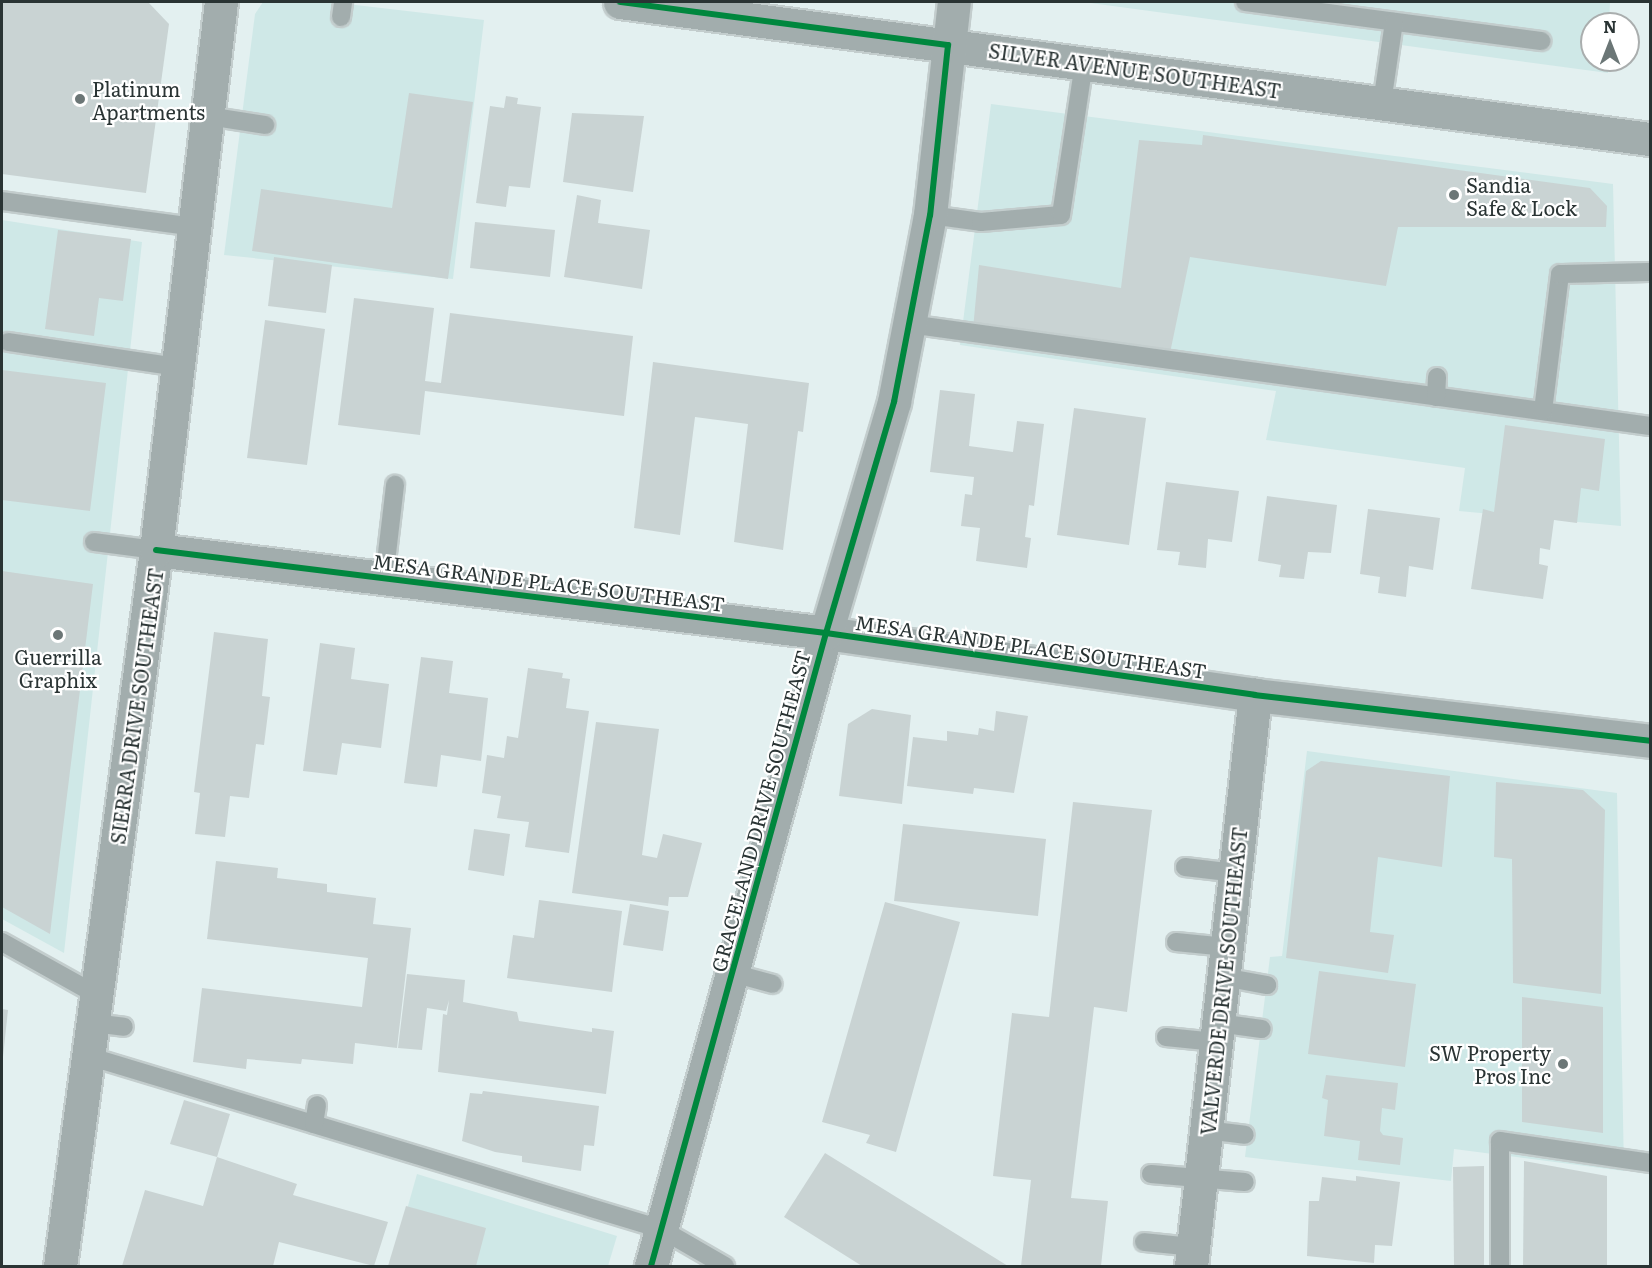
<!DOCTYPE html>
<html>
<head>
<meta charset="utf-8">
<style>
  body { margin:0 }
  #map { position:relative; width:1652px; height:1268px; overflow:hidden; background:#e3f0f0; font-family:Literata,serif }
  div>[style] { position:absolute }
  .built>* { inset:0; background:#cfe8e7 }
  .building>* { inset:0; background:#c9d3d3 }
  .roads { filter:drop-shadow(2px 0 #c3cdcd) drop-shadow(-2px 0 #c3cdcd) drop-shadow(0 2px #c3cdcd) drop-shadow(0 -2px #c3cdcd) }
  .lane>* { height:18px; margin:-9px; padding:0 9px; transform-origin:9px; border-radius:9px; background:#a2adad }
  .street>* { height:33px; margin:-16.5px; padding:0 16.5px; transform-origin:16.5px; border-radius:16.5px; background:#a2adad }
  .cycleway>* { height:6px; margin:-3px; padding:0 3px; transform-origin:3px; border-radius:3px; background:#00873e }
  .dots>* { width:16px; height:16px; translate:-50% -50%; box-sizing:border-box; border:3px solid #fff; border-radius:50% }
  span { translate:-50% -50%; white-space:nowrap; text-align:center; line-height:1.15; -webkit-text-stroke:4.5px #fff; paint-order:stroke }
  .street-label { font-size:20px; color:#2a3434 }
  .poi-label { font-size:20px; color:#2a3434 }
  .left { translate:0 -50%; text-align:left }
  .right { translate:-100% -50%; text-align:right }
  .frame { position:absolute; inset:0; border:3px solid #2a3434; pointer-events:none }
  .north { position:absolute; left:1580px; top:12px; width:60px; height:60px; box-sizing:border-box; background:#fff; border:2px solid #aaaeae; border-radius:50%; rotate:0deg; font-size:16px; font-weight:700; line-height:24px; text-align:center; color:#2a3434 }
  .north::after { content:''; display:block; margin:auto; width:21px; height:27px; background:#6b7676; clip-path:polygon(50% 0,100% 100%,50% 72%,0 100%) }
</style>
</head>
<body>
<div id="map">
  <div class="built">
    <div style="clip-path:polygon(263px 2px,330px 2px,484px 20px,453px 279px,224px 255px,255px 14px)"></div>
    <div style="clip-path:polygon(1083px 2px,1610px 2px,1609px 24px,1592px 24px,1592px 60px,1608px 60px,1608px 73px)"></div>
    <div style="clip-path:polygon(991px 104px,1613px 184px,1621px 526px,1459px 511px,1465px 468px,1266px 440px,1276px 391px,960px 345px)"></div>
    <div style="clip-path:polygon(2px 220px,142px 242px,64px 953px,2px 919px)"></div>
    <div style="clip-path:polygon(1307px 751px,1617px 793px,1624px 1171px,1454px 1149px,1451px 1181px,1245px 1157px,1270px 957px,1282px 956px)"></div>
    <div style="clip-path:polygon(417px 1174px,617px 1236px,608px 1266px,391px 1266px)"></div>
  </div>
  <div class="building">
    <div style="clip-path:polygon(2px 2px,148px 2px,169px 24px,146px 193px,2px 174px)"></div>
    <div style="clip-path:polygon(409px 93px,473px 102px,448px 279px,252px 251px,261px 189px,392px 208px)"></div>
    <div style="clip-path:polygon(506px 96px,518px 98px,517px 104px,541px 107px,530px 188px,509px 186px,506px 207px,476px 203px,490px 106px,504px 108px)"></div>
    <div style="clip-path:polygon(572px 113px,644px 116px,633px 192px,563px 182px)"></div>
    <div style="clip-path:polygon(1203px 135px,1590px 188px,1607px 206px,1606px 227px,1398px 227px,1386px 286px,1190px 257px,1170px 353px,973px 329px,979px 265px,1121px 288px,1139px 140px,1202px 145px)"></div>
    <div style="clip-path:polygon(577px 195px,601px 200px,598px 223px,650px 230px,642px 289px,564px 277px)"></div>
    <div style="clip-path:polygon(475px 222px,555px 230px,550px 277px,470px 268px)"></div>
    <div style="clip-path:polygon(58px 230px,131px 239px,123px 301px,99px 298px,94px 336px,45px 329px)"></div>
    <div style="clip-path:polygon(274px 257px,332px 265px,326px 313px,268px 306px)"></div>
    <div style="clip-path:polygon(354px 298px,434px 308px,425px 381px,441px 383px,450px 313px,633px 336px,624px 416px,425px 391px,420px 435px,338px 425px)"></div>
    <div style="clip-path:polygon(265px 320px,325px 329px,307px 465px,247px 458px)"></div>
    <div style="clip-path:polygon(653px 362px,809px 383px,803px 432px,798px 431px,783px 550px,734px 542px,748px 424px,695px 417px,680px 535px,634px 528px)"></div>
    <div style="clip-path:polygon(2px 370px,106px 383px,90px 511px,2px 500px)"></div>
    <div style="clip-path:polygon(940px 390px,975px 394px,969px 446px,1013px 452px,1017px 421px,1044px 424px,1034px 506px,1029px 505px,1025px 537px,1031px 538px,1027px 568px,976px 561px,980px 528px,961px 526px,965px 494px,972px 495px,974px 477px,930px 472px)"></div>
    <div style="clip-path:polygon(1074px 408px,1146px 418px,1129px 545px,1057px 535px)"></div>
    <div style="clip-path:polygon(1505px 425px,1605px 439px,1599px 491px,1581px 488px,1577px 523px,1554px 520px,1550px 550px,1540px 548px,1539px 564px,1548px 566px,1543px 599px,1471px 589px,1483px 509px,1494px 512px)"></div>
    <div style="clip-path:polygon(1166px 482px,1239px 491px,1232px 542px,1208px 539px,1206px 568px,1178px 565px,1180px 552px,1157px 550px)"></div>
    <div style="clip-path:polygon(1267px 496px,1337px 505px,1331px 553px,1308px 552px,1304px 579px,1279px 577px,1281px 565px,1258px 561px)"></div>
    <div style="clip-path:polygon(1368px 509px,1440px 518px,1433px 570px,1409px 566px,1406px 597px,1378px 593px,1380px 577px,1360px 574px)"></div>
    <div style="clip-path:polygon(2px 571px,93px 584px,50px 934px,2px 907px)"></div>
    <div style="clip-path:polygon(214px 632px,268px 639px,262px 696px,270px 697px,264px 745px,256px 744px,249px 798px,230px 796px,225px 837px,195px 834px,200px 793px,194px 792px)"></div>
    <div style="clip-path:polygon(320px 643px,355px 648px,351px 679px,389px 684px,381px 748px,342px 743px,337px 775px,303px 771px)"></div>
    <div style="clip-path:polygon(421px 657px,453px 661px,449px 693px,488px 698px,481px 761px,441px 755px,437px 787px,404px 783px)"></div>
    <div style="clip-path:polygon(528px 668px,563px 673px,562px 678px,570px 679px,566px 708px,589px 711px,569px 853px,525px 847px,529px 822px,497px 818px,501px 796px,482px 793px,487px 755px,504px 758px,507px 736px,518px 738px)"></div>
    <div style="clip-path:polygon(872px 709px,911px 715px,902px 804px,839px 796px,848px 724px)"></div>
    <div style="clip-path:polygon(996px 711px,1028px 716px,1014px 793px,974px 788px,973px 794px,907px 786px,913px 737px,947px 741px,947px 731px,978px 735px,979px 728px,994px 731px)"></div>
    <div style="clip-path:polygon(596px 722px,659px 729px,642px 855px,657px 858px,663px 834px,702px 843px,688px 897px,669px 897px,668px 906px,572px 893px)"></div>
    <div style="clip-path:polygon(1321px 761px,1450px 776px,1442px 867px,1378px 857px,1370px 932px,1394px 935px,1388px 973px,1286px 958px,1306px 771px)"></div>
    <div style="clip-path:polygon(1496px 782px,1583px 790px,1605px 810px,1601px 994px,1513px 983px,1512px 859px,1494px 857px)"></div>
    <div style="clip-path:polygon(1073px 802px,1152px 810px,1127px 1012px,1094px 1007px,1071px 1198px,1108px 1201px,1101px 1266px,1021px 1266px,1031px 1180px,993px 1176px,1012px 1013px,1049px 1017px)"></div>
    <div style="clip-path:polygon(903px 824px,1046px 839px,1038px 916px,894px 901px)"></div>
    <div style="clip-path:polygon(474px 829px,510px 834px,504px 876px,468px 870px)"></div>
    <div style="clip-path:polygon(216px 861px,278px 868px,277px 878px,327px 884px,327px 892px,376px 898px,373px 924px,411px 928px,397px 1048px,355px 1043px,353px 1064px,302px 1059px,301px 1064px,247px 1059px,246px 1069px,193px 1062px,202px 988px,362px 1007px,368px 958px,207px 939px)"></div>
    <div style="clip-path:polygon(539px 900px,622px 911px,612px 992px,507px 978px,513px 935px,534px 938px)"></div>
    <div style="clip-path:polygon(885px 902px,960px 922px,896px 1152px,866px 1143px,870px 1135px,822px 1122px)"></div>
    <div style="clip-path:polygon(630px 904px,669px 911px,663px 951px,623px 945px)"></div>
    <div style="clip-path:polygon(1319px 971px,1416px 984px,1405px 1067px,1308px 1054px)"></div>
    <div style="clip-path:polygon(407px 974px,465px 980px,463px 1002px,517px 1012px,519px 1021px,592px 1032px,592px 1028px,614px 1031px,606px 1094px,438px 1072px,443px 1014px,447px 1015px,449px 1000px,446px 1011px,427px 1008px,422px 1050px,398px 1048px)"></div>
    <div style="clip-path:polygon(1522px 997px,1603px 1007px,1603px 1133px,1522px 1122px)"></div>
    <div style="clip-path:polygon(2px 1009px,8px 1010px,3px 1057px,2px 1057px)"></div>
    <div style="clip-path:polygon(1326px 1075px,1398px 1083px,1395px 1110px,1382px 1108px,1380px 1131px,1383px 1135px,1403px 1138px,1400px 1165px,1358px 1160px,1360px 1141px,1324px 1136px,1328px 1100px,1322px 1098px)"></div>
    <div style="clip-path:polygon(483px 1091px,599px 1106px,594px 1146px,584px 1145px,581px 1171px,522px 1162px,522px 1156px,495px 1152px,462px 1141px,470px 1093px,482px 1094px)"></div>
    <div style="clip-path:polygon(184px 1100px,230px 1114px,217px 1157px,170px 1144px)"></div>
    <div style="clip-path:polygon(825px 1153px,1008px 1266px,862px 1266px,784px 1217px)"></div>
    <div style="clip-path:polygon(217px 1157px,297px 1184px,293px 1195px,388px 1222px,374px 1266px,279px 1242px,273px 1266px,122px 1266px,145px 1190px,203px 1206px)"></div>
    <div style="clip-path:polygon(1524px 1161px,1607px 1176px,1607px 1266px,1523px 1266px)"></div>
    <div style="clip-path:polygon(1484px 1166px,1484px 1266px,1454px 1266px,1453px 1167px)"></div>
    <div style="clip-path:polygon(1356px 1176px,1400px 1182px,1392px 1246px,1375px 1245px,1374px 1263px,1307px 1256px,1309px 1201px,1319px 1201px,1322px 1177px,1356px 1181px)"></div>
    <div style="clip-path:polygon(406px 1206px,486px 1228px,476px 1266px,388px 1266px)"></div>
  </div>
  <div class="roads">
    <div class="lane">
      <div style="left:1245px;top:2px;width:299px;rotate:7.5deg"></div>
      <div style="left:341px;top:17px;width:15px;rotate:-82deg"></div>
      <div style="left:1382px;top:103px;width:82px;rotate:-81.6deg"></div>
      <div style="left:208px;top:116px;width:58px;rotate:9deg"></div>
      <div style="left:2px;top:201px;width:194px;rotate:7.7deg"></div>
      <div style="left:930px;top:215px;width:51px;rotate:7.8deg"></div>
      <div style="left:981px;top:222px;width:80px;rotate:-5deg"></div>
      <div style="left:1061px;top:215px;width:154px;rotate:-81.4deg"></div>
      <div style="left:909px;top:324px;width:748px;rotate:7.84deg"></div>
      <div style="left:8px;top:342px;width:172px;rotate:8.4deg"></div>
      <div style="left:1436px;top:397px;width:20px;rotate:-87deg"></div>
      <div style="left:1543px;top:411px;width:138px;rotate:-82.9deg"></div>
      <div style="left:1560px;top:274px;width:90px;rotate:-1.3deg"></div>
      <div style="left:94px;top:542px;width:63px;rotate:7.4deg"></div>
      <div style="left:384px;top:579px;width:95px;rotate:-83.3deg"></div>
      <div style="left:1185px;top:867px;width:50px;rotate:6.8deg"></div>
      <div style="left:2px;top:942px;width:109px;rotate:29.2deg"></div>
      <div style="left:1176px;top:942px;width:51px;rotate:5.6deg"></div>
      <div style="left:732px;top:973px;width:42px;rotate:15deg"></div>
      <div style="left:1223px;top:977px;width:45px;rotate:10.3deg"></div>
      <div style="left:93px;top:1023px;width:31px;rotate:7deg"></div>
      <div style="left:1218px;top:1023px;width:44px;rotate:7.8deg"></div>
      <div style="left:1166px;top:1037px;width:50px;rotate:5.7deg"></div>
      <div style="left:88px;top:1056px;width:599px;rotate:16.8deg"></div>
      <div style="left:661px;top:1229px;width:74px;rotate:30deg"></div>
      <div style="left:314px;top:1124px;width:19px;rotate:-81deg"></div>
      <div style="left:1206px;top:1130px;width:39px;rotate:7deg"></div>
      <div style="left:1151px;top:1174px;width:94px;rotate:4.9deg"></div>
      <div style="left:1144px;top:1242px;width:49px;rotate:5.8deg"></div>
      <div style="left:1500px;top:1266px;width:125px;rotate:-90deg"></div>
      <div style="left:1500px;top:1141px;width:152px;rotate:8.3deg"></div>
    </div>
    <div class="street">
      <div style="left:620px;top:2px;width:1039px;rotate:7.58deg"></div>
      <div style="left:156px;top:550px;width:675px;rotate:7.06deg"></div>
      <div style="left:826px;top:633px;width:433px;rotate:8.2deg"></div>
      <div style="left:1255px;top:695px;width:398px;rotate:6.6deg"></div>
      <div style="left:60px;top:1266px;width:722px;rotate:-82.36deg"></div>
      <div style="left:156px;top:550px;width:552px;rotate:-83.24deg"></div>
      <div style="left:651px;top:1266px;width:657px;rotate:-74.55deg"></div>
      <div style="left:826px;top:633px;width:241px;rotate:-73.6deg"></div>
      <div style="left:894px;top:402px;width:190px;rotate:-79.1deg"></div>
      <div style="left:930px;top:215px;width:214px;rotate:-83.6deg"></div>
      <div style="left:1191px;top:1266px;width:575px;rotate:-83.6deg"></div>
    </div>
  </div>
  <div class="cycleway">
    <div style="left:620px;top:2px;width:331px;rotate:7.5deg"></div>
    <div style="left:948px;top:45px;width:171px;rotate:96deg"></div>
    <div style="left:930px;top:215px;width:190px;rotate:100.9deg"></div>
    <div style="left:894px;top:402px;width:241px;rotate:106.4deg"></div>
    <div style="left:826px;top:633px;width:657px;rotate:105.45deg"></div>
    <div style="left:156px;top:550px;width:675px;rotate:7.06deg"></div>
    <div style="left:826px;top:633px;width:433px;rotate:8.2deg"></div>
    <div style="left:1255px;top:695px;width:398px;rotate:6.6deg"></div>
  </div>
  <div class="dots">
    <div style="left:80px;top:99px;background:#6b7676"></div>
    <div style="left:1454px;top:195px;background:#6b7676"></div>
    <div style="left:58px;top:635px;background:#6b7676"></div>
    <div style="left:1563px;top:1064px;background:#6b7676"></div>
  </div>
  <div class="street-label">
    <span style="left:1135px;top:70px;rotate:8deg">SILVER AVENUE SOUTHEAST</span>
    <span style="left:549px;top:582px;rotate:7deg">MESA GRANDE PLACE SOUTHEAST</span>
    <span style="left:1031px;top:646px;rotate:8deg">MESA GRANDE PLACE SOUTHEAST</span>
    <span style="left:136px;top:706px;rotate:-82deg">SIERRA DRIVE SOUTHEAST</span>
    <span style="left:760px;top:811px;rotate:-75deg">GRACELAND DRIVE SOUTHEAST</span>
    <span style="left:1223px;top:981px;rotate:-84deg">VALVERDE DRIVE SOUTHEAST</span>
  </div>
  <div class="poi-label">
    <span class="left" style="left:92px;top:100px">Platinum<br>Apartments</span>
    <span class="left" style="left:1466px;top:196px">Sandia<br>Safe &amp; Lock</span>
    <span style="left:58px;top:668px">Guerrilla<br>Graphix</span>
    <span class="right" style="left:1551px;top:1064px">SW Property<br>Pros Inc</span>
  </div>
  <div class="frame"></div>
  <div class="north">N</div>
</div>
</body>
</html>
